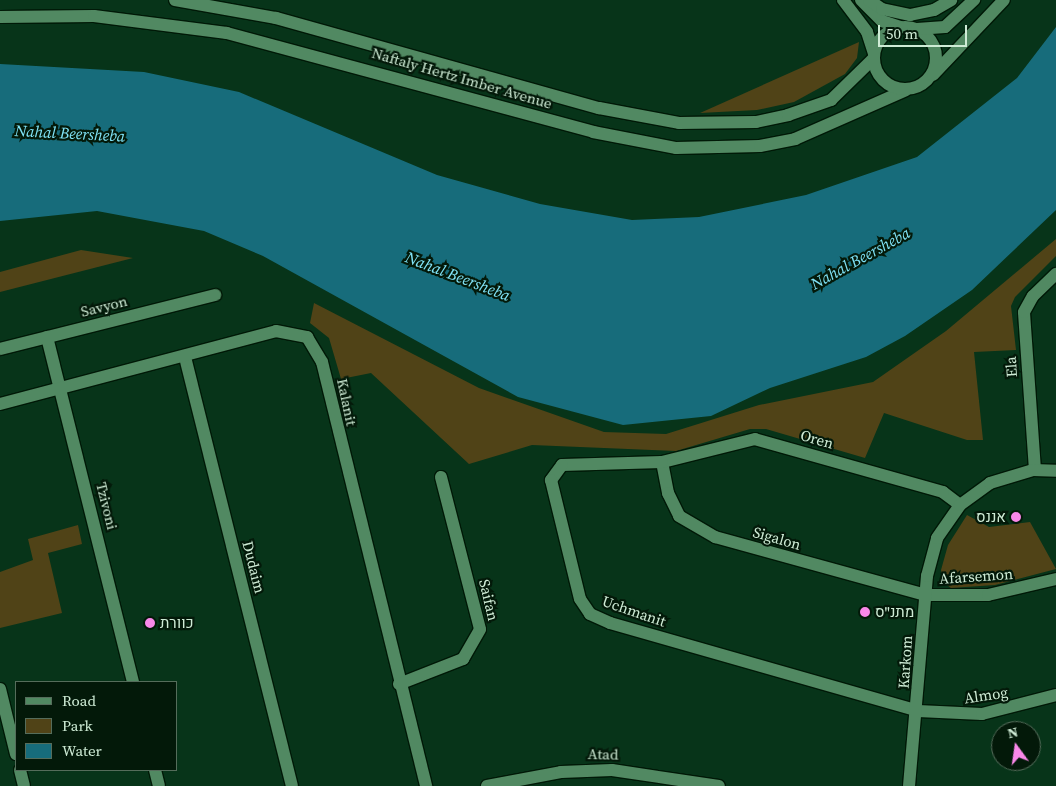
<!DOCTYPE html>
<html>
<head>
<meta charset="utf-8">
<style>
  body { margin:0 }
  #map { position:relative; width:1056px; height:786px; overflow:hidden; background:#073419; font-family:"Source Serif 4",Heebo,serif }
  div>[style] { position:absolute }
  .green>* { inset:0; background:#504317 }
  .water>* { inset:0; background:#176c7b }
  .roads { filter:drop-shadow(1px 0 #001907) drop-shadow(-1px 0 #001907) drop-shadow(0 1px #001907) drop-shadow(0 -1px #001907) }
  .minor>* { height:12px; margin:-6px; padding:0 6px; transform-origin:6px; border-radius:6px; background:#518962 }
  .tertiary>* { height:12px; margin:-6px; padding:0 6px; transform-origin:6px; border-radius:6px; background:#518962 }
  .secondary>* { height:12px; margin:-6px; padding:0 6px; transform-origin:6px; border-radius:6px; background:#518962 }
  .secondary>.ring { margin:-6px; padding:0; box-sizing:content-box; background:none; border:12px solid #518962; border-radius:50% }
  .dots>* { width:14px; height:14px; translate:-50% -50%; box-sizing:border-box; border:2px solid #031909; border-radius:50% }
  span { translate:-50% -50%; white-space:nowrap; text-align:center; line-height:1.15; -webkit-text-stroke:4.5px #031909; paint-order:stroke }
  .street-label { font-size:15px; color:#cfecd6 }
  .poi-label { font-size:15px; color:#cfecd6 }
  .right { translate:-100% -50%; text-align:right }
  .left { translate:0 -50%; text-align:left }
  .water-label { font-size:16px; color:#80e3f7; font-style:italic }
  .legend { position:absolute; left:15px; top:681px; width:162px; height:90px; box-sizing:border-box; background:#031909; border:1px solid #556d5b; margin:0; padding:6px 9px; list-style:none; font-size:15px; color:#cfecd6 }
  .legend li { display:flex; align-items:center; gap:10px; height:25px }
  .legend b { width:25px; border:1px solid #556d5b }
  .north { position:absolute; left:991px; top:721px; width:50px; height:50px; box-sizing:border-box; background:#031909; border:1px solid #556d5b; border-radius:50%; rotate:346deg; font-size:14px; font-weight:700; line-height:20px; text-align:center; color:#cfecd6 }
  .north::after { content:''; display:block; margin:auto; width:18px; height:22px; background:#f988e9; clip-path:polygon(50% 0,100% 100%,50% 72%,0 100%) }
  .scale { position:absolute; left:878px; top:25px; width:89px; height:22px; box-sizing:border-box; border:2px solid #cfecd6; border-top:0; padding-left:6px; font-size:15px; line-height:18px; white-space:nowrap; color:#cfecd6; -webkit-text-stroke:4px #031909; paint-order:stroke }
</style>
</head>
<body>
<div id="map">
  <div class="green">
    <div style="clip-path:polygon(859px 42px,857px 58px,845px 74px,794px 102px,757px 110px,700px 113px)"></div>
    <div style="clip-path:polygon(1056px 239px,1056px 256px,1015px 297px,1011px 306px,1016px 350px,974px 352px,983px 440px,967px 440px,884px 413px,865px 458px,766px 429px,750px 429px,676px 451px,532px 445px,469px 464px,371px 373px,341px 379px,329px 338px,310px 323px,314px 303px,479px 388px,604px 432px,666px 434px,759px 405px,873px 382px,946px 331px)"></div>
    <div style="clip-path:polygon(81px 250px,133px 258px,0 292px,0 272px)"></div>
    <div style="clip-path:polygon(967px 515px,989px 527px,1030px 522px,1056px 569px,995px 585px,951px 588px,943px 582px,941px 570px,948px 545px)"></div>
    <div style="clip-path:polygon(78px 525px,82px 544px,48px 553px,62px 613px,0 628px,0 572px,33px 560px,28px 539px)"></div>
  </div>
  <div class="water">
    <div style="clip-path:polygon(1056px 27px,1056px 210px,972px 290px,905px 336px,866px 357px,770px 388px,711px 416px,623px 425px,518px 397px,263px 256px,204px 231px,97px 211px,0 221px,0 64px,144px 72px,239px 92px,437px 175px,540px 204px,632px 220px,699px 217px,806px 195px,917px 157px,1017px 78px)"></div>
  </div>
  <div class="roads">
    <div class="minor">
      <div style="left:47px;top:337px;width:356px;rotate:76deg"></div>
      <div style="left:0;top:349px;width:222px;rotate:-14.1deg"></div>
      <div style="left:185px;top:357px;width:442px;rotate:76deg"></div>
      <div style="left:0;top:404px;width:285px;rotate:-14.8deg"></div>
      <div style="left:276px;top:331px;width:32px;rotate:11deg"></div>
      <div style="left:307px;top:337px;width:29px;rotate:59deg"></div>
      <div style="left:322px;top:362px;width:437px;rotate:76.2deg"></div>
      <div style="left:662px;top:462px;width:32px;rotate:79deg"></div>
      <div style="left:668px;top:493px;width:25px;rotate:64deg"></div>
      <div style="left:679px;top:516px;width:42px;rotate:30.3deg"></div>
      <div style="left:715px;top:537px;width:219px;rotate:15.4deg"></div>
      <div style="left:926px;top:595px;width:62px"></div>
      <div style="left:988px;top:595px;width:70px;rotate:-13.2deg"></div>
      <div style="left:1035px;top:470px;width:158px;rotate:-94deg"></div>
      <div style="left:1024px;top:312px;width:18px;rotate:-61deg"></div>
      <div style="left:1033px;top:296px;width:32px;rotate:-44deg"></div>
      <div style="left:960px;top:505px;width:21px;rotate:-143deg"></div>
      <div style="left:943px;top:492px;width:195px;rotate:-164.3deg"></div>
      <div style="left:755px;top:439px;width:96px;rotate:166.1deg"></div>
      <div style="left:662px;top:462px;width:100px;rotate:178.3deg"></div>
      <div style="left:562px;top:465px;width:19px;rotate:126deg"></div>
      <div style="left:551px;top:480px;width:122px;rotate:76.3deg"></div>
      <div style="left:580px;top:599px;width:18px;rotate:56deg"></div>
      <div style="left:590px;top:614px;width:22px;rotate:24deg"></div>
      <div style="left:610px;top:623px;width:320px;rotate:15.9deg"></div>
      <div style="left:918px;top:711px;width:64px;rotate:2.7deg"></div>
      <div style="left:982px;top:714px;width:76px;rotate:-14.4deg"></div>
      <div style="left:399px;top:684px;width:69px;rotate:-21.3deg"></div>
      <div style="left:463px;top:659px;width:34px;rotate:-60deg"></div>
      <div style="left:480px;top:629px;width:157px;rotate:-104.4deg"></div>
      <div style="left:0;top:689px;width:67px;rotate:76.2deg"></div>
      <div style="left:20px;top:770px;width:16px;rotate:76deg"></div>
      <div style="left:155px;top:770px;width:16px;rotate:76deg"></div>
      <div style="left:909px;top:786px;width:211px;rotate:-85.1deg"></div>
      <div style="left:927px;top:576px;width:39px;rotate:-75deg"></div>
      <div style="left:937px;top:538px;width:40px;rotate:-55.1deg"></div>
      <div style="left:960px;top:505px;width:37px;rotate:-36deg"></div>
      <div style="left:990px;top:483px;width:45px;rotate:-16.8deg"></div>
      <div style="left:1033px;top:470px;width:23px;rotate:2deg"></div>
    </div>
    <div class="tertiary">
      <div style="left:843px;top:0;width:40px;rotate:53deg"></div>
      <div style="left:867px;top:32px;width:23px;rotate:72deg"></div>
      <div style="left:861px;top:0;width:30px;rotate:45deg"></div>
      <div style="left:882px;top:21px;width:20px;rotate:18deg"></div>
      <div style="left:487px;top:786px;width:75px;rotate:-10.7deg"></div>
      <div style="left:561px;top:772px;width:51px;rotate:-2.2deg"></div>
      <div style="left:612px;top:770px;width:108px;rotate:8.5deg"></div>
    </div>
    <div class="secondary">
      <div style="left:175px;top:0;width:103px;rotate:10.1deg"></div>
      <div style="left:276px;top:18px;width:335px;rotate:15.6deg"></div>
      <div style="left:599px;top:108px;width:81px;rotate:10.6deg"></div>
      <div style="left:679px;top:123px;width:77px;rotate:-0.7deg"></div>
      <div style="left:756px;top:122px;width:33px;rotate:-12deg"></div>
      <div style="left:788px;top:115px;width:46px;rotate:-19.2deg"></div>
      <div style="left:831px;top:100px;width:59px;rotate:-44.3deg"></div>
      <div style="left:869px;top:0;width:16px;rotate:35deg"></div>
      <div style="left:882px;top:9px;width:29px;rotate:12deg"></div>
      <div style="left:910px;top:15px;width:25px;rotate:-12deg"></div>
      <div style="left:934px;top:10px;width:20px;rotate:-30deg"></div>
      <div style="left:0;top:17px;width:94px;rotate:-0.6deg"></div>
      <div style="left:94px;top:16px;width:134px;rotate:7.3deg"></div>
      <div style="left:227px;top:33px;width:379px;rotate:15.1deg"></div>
      <div style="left:593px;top:132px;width:85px;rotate:10.9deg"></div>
      <div style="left:676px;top:148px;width:84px;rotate:-1.4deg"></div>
      <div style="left:760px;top:146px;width:36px;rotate:-11deg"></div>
      <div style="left:795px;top:139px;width:121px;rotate:-23.8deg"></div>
      <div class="ring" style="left:874px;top:27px;width:50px;height:50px"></div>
      <div style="left:917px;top:29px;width:28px;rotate:-4deg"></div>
      <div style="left:945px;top:27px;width:40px;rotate:-43deg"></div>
      <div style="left:933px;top:75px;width:103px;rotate:-46.6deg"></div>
    </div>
  </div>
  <div class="dots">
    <div style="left:1016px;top:517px;background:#f988e9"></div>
    <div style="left:865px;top:612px;background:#f988e9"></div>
    <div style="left:150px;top:623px;background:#f988e9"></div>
  </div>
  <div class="street-label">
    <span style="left:462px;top:78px;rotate:16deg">Naftaly Hertz Imber Avenue</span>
    <span style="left:104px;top:306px;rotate:-14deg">Savyon</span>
    <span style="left:1011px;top:367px;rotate:-94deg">Ela</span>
    <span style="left:347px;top:402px;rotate:78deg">Kalanit</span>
    <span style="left:817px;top:439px;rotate:16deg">Oren</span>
    <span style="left:107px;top:506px;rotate:76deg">Tzivoni</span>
    <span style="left:777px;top:538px;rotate:16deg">Sigalon</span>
    <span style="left:254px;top:567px;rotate:76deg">Dudaim</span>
    <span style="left:976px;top:576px;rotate:-4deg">Afarsemon</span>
    <span style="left:489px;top:600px;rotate:77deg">Saifan</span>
    <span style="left:634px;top:611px;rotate:19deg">Uchmanit</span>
    <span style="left:905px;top:662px;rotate:-86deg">Karkom</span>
    <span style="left:986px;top:695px;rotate:-8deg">Almog</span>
    <span style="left:603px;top:754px;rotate:1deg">Atad</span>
  </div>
  <div class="poi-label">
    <span class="right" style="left:1006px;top:517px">אננס</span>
    <span class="left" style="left:875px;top:612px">מתנ"ס</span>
    <span class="left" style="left:160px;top:623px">כוורת</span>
  </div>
  <div class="water-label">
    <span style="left:70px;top:133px;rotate:3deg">Nahal Beersheba</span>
    <span style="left:860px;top:258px;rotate:-29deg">Nahal Beersheba</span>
    <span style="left:458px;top:276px;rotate:21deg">Nahal Beersheba</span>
  </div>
  <ul class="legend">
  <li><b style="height:6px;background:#518962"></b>Road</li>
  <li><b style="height:14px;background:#504317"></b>Park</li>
  <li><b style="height:14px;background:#176c7b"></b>Water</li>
  </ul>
  <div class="north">N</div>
  <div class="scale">50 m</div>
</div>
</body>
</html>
